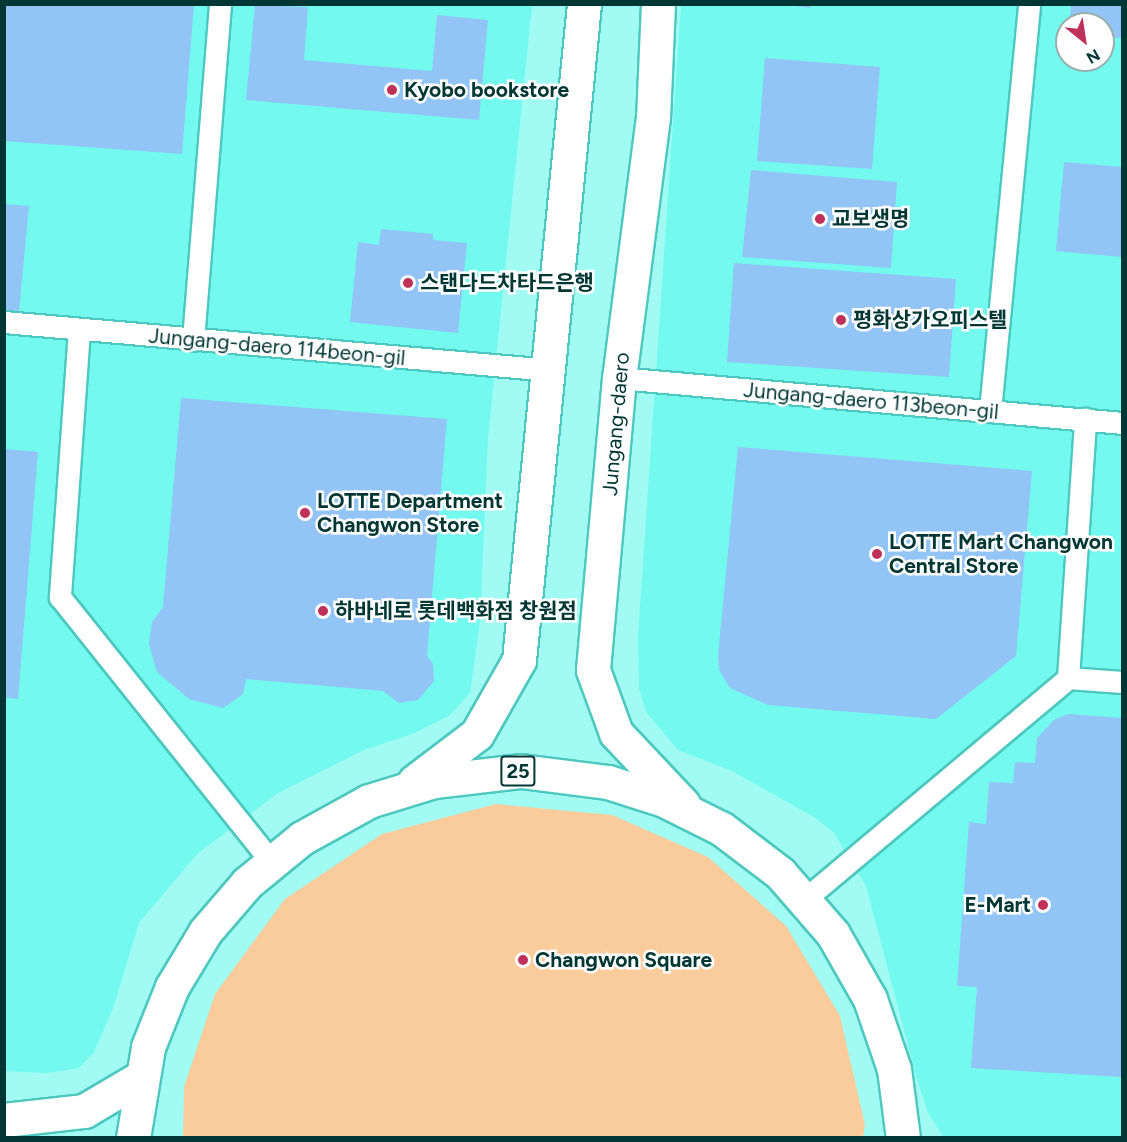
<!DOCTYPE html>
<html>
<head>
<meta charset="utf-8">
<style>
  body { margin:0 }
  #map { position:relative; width:1127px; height:1142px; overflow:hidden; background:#a1fbf2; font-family:Figtree,"Noto Sans KR",sans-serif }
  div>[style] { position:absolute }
  .built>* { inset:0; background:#73f9ee }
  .green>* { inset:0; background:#facc9b }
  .building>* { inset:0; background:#92c4f5 }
  .roads { filter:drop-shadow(2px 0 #4dc8bf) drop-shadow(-2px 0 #4dc8bf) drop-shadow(0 2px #4dc8bf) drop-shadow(0 -2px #4dc8bf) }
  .street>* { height:21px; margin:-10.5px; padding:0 10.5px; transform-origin:10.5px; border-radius:10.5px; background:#fff }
  .primary>* { height:33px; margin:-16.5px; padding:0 16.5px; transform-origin:16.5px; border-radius:16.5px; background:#fff }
  .dots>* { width:16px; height:16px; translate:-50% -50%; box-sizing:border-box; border:3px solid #fff; border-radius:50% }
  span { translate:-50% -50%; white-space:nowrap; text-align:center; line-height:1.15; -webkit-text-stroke:5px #fff; paint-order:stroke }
  .shield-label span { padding:2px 4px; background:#fff; border:2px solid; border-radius:4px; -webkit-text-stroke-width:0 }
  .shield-label { font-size:20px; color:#003734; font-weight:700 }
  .poi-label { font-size:21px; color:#003734; font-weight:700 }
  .left { translate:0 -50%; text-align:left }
  .right { translate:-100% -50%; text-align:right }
  .street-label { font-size:21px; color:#003734 }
  .frame { position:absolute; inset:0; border:6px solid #003734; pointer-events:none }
  .north { position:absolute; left:1055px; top:12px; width:60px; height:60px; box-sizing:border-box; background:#fff; border:2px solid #99afae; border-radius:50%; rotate:150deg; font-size:16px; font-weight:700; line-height:24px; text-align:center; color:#003734 }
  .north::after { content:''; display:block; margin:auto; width:21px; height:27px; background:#bf305b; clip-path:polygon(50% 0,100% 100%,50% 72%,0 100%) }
</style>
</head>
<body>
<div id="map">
  <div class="built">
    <div style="clip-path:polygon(4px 5px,532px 5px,488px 438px,480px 622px,470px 693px,450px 715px,415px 733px,364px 750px,278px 793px,197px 854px,139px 923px,113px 1008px,94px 1052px,79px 1068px,47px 1073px,4px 1071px)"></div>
    <div style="clip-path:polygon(evenodd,681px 5px,1122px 5px,1122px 1137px,944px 1137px,928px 1113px,917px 1079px,866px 886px,834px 833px,814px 817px,732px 771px,678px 750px,647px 713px,639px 689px,638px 636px,681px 5px,1067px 24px,1103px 24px,1103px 60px,1067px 60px,1067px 24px)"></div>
  </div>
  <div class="green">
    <div style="clip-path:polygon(496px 804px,612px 815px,708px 857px,786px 926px,840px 1016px,865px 1125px,863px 1137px,183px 1137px,184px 1087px,215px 994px,285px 899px,382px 834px)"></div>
  </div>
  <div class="building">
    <div style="clip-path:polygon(4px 4px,194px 4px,182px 154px,4px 141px)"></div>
    <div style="clip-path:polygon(783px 4px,811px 4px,810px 8px)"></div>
    <div style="clip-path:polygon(1071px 4px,1122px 4px,1122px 38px,1103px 37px,1103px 24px,1070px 24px)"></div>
    <div style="clip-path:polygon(255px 5px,308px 7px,304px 60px,432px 71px,437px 15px,488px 20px,479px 120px,246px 100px)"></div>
    <div style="clip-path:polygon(765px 58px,880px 67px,872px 169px,757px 161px)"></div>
    <div style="clip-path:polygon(1064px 162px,1122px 167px,1122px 257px,1056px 251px)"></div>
    <div style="clip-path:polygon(751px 170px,897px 182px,891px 268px,742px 257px)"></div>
    <div style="clip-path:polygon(4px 204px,29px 206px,19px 311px,4px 310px)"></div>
    <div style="clip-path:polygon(381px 229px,433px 234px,433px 240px,467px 243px,458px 333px,350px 322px,358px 242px,379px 245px)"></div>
    <div style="clip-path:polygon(734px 263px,956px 279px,949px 377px,727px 362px)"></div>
    <div style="clip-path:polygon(181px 398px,447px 419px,427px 656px,433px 664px,434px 681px,418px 700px,399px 703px,383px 691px,246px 679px,243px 694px,223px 708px,189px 699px,157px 672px,149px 644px,152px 622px,163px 607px)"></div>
    <div style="clip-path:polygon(738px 447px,1032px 471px,1016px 656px,936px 719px,768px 705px,730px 688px,719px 670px,718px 656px)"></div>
    <div style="clip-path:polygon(4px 449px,38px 452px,18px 699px,4px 697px)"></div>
    <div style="clip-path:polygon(1069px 714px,1122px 718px,1122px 1077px,971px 1068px,977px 987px,957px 986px,969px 822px,986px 824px,989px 782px,1013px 783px,1015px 762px,1035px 763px,1037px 738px,1055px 719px)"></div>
  </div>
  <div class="roads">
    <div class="street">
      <div style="left:4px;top:322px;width:548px;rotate:5.02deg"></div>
      <div style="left:79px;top:330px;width:268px;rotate:94.1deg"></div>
      <div style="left:60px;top:597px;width:338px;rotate:51.4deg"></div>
      <div style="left:193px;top:340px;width:337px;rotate:-85.4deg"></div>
      <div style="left:619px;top:378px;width:505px;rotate:5.11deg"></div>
      <div style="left:990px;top:411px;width:409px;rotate:-84.5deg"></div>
      <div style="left:1068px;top:678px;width:54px;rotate:4.2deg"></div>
      <div style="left:805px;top:899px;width:344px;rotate:-40deg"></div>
      <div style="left:1068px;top:678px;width:260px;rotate:-86.2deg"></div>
    </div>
    <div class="primary">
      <div style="left:658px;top:4px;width:113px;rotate:92.5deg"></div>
      <div style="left:653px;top:117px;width:263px;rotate:97.4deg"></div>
      <div style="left:619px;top:378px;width:293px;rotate:95.1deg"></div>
      <div style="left:593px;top:670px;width:67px;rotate:69.9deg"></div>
      <div style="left:616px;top:733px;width:98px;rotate:46.7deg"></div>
      <div style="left:414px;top:782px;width:79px;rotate:-37.3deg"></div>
      <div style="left:477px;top:734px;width:85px;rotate:-60.4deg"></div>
      <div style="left:519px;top:660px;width:659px;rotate:-84.34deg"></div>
      <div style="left:4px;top:1120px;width:81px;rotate:-6.4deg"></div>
      <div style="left:84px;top:1111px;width:65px;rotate:-30.5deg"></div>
      <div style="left:133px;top:1138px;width:92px;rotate:-80.6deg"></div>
      <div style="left:148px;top:1047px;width:65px;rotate:-68.2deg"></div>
      <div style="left:172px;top:987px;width:64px;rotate:-59deg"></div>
      <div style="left:205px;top:932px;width:65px;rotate:-49.4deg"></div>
      <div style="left:247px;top:883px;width:71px;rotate:-39.3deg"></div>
      <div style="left:302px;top:838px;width:77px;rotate:-28.9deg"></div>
      <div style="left:369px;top:801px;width:68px;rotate:-17.1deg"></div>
      <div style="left:434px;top:781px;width:88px;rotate:-6.6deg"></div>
      <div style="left:521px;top:771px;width:88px;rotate:7.2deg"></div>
      <div style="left:608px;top:782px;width:59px;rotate:17.8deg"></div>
      <div style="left:664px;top:800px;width:65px;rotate:26.6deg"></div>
      <div style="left:722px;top:829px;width:73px;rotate:37.2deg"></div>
      <div style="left:780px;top:873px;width:81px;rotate:49deg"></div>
      <div style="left:833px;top:934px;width:75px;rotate:60.4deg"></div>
      <div style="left:870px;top:999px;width:74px;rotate:71.1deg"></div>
      <div style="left:894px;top:1069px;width:70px;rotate:82.6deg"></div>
    </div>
  </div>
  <div class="dots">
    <div style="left:392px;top:90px;background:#bf305b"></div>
    <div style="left:820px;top:219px;background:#bf305b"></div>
    <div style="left:408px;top:283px;background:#bf305b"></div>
    <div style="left:841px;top:320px;background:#bf305b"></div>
    <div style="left:305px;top:513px;background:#bf305b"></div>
    <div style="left:877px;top:554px;background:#bf305b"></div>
    <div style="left:323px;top:611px;background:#bf305b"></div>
    <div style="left:1043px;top:905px;background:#bf305b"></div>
    <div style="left:523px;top:960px;background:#bf305b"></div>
  </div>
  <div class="shield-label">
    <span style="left:518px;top:771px">25</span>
  </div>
  <div class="poi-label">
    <span class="left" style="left:404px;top:90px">Kyobo bookstore</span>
    <span class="left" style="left:832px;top:219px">교보생명</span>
    <span class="left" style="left:420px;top:283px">스탠다드차타드은행</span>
    <span class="left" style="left:853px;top:320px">평화상가오피스텔</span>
    <span class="left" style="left:317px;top:513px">LOTTE Department<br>Changwon Store</span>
    <span class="left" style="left:889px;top:554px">LOTTE Mart Changwon<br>Central Store</span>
    <span class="left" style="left:335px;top:611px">하바네로 롯데백화점 창원점</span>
    <span class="right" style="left:1031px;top:905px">E-Mart</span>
    <span class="left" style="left:535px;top:960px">Changwon Square</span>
  </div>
  <div class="street-label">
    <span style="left:277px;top:347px;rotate:5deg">Jungang-daero 114beon-gil</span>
    <span style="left:871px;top:401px;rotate:5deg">Jungang-daero 113beon-gil</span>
    <span style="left:616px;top:424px;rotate:-85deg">Jungang-daero</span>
  </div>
  <div class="frame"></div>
  <div class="north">N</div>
</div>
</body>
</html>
